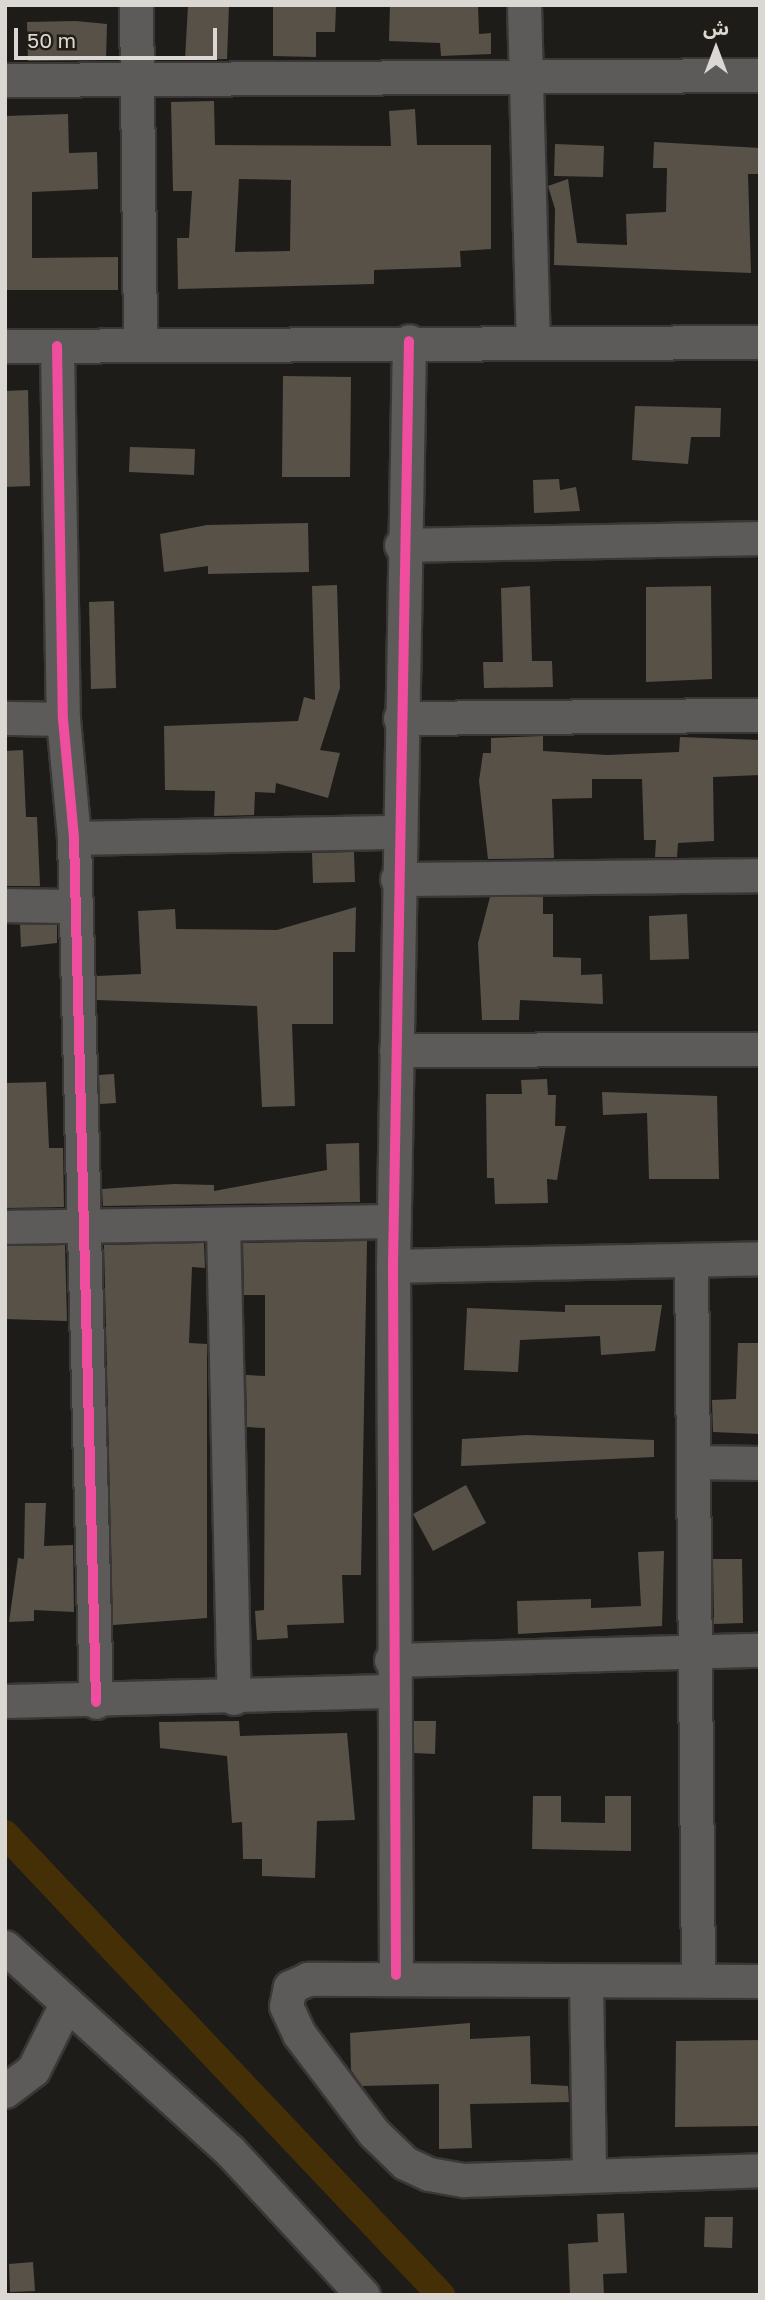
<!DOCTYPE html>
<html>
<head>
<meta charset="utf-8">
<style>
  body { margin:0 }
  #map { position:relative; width:765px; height:2300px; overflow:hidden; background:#1e1c19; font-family:"Golos Text","Noto Sans Arabic",sans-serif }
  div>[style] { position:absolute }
  .canal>* { height:28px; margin:-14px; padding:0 14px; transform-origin:14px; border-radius:14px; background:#452f06 }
  .building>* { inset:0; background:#585148 }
  .roads { filter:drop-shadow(2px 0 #3a3836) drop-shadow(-2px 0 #3a3836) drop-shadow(0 2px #3a3836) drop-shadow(0 -2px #3a3836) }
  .minor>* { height:33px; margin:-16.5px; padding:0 16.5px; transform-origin:16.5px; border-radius:16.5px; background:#5d5b59 }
  .cycleway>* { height:10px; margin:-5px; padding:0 5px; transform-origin:5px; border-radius:5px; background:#ef4d9e }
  span { translate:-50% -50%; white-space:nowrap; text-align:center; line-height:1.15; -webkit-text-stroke:7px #211d16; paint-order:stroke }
  .frame { position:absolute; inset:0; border:7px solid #dbd8d3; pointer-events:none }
  .north { position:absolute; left:681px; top:14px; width:70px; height:70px; -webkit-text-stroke:5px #211d16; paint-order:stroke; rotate:0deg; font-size:19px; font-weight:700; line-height:28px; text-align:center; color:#dbd8d3 }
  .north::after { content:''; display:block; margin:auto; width:24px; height:32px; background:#dbd8d3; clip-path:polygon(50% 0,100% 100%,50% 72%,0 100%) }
  .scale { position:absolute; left:14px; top:28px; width:203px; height:32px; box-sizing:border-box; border:4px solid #dbd8d3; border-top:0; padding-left:9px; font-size:21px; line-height:24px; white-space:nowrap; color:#dbd8d3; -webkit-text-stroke:5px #211d16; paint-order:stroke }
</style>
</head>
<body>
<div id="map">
  <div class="canal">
    <div style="left:5px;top:1834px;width:635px;rotate:46.6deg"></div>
  </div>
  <div class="building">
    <div style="clip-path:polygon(188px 5px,229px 5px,227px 59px,185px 60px)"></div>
    <div style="clip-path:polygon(273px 5px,336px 6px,335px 32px,316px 32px,316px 57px,273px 56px)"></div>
    <div style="clip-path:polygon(390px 5px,478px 5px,479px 34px,491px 33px,491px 54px,441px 56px,440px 43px,389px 41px)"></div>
    <div style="clip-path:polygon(76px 21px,107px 24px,106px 60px,28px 61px,27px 22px)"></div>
    <div style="clip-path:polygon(evenodd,214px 101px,215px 145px,391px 146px,389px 111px,415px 109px,417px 145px,491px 145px,491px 249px,460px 251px,461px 267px,374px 270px,374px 284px,178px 289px,177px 238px,189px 238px,192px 191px,173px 191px,171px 102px,214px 101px,239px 179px,291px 180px,290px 251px,235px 252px,239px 179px)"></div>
    <div style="clip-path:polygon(68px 114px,69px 153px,97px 152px,98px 189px,32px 192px,32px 258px,118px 257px,118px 290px,5px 290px,5px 116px)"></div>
    <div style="clip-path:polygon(654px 142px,760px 148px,760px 174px,748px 174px,751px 273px,554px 265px,555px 209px,548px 186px,568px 179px,577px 243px,627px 245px,626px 214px,666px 212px,667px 168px,653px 168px)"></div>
    <div style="clip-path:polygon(555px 144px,604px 146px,603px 177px,554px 176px)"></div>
    <div style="clip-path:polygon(283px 376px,351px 377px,350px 477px,282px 477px)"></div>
    <div style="clip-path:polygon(28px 390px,30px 486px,5px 487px,5px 391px)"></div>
    <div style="clip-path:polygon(635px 406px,721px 408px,720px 437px,691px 437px,688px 464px,632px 460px)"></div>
    <div style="clip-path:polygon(130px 447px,195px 449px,194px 475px,129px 472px)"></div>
    <div style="clip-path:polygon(559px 479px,560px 490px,576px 487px,580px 511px,534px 513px,533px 480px)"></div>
    <div style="clip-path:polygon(308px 523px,309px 572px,208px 574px,208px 566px,164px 572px,160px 534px,207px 525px)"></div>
    <div style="clip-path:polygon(337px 585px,340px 688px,320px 750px,340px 753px,328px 798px,276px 783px,275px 793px,255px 792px,254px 815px,214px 816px,215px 791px,165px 790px,164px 726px,298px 721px,304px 697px,315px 700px,312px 586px)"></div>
    <div style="clip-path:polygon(530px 586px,532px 661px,552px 661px,553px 687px,484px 688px,483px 662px,503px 662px,501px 588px)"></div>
    <div style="clip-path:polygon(711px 586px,712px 679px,646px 682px,646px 587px)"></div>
    <div style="clip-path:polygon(114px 601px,116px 688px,91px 689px,89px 602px)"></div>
    <div style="clip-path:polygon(543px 736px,543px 751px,607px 755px,679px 752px,680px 737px,760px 740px,760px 775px,713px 777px,714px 841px,678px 843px,677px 857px,655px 857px,656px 840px,644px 840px,642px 779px,592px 779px,592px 798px,552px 799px,554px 858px,488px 859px,479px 781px,483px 753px,491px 753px,491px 738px)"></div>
    <div style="clip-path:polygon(23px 750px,26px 817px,37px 817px,40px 886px,5px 886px,5px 751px)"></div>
    <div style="clip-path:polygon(354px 852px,355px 882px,313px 883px,312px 853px)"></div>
    <div style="clip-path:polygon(490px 897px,543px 897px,543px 914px,553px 914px,553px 957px,581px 958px,581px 975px,602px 974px,603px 1004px,520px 1000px,519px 1020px,482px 1020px,478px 943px)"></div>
    <div style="clip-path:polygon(356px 907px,355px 952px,333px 952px,333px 1024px,292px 1024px,295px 1106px,262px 1107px,257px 1006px,97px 1000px,97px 976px,141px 974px,138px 911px,175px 909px,176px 929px,277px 930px)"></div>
    <div style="clip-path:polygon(687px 914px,689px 959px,650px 960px,649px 916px)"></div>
    <div style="clip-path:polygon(20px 924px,57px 925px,57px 943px,21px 947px)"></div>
    <div style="clip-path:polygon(114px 1074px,116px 1103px,100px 1104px,99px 1075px)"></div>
    <div style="clip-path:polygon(547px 1079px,548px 1095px,556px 1095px,555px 1126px,566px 1126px,557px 1180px,547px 1179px,548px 1203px,495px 1204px,494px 1178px,487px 1178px,486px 1094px,522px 1094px,521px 1080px)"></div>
    <div style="clip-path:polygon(46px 1082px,49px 1148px,63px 1148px,64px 1207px,5px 1208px,5px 1083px)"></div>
    <div style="clip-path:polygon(602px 1092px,717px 1096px,719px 1179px,649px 1179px,647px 1113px,603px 1115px)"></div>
    <div style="clip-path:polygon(359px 1143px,360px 1202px,103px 1206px,102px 1189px,174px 1184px,214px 1185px,214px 1191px,327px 1170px,326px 1144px)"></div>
    <div style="clip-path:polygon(367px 1241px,361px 1575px,342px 1575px,344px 1623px,287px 1625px,288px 1638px,257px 1640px,255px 1611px,264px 1610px,265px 1428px,247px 1427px,246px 1375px,265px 1376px,265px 1295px,244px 1295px,243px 1243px)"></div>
    <div style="clip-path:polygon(204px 1243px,205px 1268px,192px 1267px,189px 1343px,207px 1344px,207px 1618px,113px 1625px,104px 1245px)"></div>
    <div style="clip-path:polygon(65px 1245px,67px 1321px,5px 1319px,5px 1246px)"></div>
    <div style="clip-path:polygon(565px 1305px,662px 1305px,655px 1351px,601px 1355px,600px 1336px,520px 1340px,518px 1372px,464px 1370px,467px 1308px,565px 1312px)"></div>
    <div style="clip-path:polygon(738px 1343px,760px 1343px,760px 1434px,713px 1432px,712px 1400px,736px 1399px)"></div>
    <div style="clip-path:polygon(526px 1435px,654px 1440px,654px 1457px,461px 1466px,462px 1439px)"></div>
    <div style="clip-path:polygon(466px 1485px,486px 1523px,433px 1551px,413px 1514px)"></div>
    <div style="clip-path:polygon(25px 1503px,46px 1503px,44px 1546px,73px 1545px,74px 1612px,34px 1610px,34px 1621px,9px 1622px,18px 1558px,24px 1559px)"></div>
    <div style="clip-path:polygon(664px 1551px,662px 1626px,518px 1634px,517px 1601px,591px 1599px,591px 1608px,641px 1606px,638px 1552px)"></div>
    <div style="clip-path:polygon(713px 1559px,742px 1559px,743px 1623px,714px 1624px)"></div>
    <div style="clip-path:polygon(239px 1721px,240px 1736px,347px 1733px,355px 1820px,317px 1821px,315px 1878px,262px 1876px,262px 1859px,243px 1859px,242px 1822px,232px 1823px,227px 1756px,160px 1748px,159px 1722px)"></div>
    <div style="clip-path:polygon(414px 1721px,436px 1721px,435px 1754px,414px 1753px)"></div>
    <div style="clip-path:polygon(533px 1796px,561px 1796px,561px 1822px,605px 1823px,605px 1796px,631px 1796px,631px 1851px,532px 1849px)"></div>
    <div style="clip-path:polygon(470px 2023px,470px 2039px,530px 2036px,531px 2084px,568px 2086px,569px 2102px,470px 2104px,472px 2148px,439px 2149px,439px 2084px,362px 2086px,351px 2070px,350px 2033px)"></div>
    <div style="clip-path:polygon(760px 2040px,760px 2126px,675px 2127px,676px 2041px)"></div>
    <div style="clip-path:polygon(624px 2213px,627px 2273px,603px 2274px,604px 2295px,570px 2295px,568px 2244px,598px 2242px,597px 2214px)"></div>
    <div style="clip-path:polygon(705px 2217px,733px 2217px,732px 2248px,704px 2247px)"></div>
    <div style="clip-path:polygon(33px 2262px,35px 2291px,10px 2292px,9px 2264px)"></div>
  </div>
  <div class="roads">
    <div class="minor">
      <div style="left:136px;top:5px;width:339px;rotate:89.3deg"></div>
      <div style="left:524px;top:5px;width:334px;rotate:88.5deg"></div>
      <div style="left:5px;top:80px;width:755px;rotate:-0.38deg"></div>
      <div style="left:5px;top:346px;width:755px;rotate:-0.3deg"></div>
      <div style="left:57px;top:346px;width:373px;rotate:89.1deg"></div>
      <div style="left:63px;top:719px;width:120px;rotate:84.7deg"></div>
      <div style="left:74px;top:838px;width:864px;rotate:88.54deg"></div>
      <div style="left:401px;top:545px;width:359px;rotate:-1.1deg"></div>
      <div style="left:5px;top:718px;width:58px;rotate:1deg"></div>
      <div style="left:400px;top:718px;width:360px;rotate:-0.5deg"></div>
      <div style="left:74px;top:838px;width:324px;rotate:-1.1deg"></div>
      <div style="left:397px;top:879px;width:363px;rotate:-0.6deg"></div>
      <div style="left:5px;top:905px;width:71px;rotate:0.8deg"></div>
      <div style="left:396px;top:1050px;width:364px;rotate:-0.2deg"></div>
      <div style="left:223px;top:1225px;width:473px;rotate:88.7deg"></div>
      <div style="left:5px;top:1227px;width:389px;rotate:-0.9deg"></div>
      <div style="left:691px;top:1260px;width:720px;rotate:89.44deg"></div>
      <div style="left:393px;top:1266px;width:367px;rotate:-1.2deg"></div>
      <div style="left:694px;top:1462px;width:66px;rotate:0.9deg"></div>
      <div style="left:391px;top:1660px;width:369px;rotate:-1.6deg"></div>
      <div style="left:5px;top:1701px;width:386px;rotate:-1.5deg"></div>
      <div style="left:5px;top:1947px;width:304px;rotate:42.2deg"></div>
      <div style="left:230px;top:2151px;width:196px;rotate:47.3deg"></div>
      <div style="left:396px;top:1975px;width:709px;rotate:-90.24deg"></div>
      <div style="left:393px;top:1266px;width:925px;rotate:-89.01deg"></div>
      <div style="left:586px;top:1981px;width:194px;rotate:89.1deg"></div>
      <div style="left:760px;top:1981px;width:452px;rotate:-179.7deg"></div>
      <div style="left:308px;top:1979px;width:20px;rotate:156deg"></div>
      <div style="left:290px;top:1987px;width:19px;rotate:102deg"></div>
      <div style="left:286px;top:2006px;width:31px;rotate:65deg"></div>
      <div style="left:299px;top:2034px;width:124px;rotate:52.9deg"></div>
      <div style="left:374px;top:2133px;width:43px;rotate:44.1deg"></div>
      <div style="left:405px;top:2163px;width:26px;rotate:25deg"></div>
      <div style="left:429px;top:2174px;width:36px;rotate:10deg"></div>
      <div style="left:464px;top:2180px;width:296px;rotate:-1.9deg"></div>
      <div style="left:5px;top:2091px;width:35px;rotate:-37deg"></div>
      <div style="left:33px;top:2070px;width:72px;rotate:-63.4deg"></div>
    </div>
  </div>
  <div class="cycleway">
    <div style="left:57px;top:346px;width:373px;rotate:89.1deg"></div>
    <div style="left:63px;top:719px;width:120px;rotate:84.7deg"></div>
    <div style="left:74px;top:838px;width:864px;rotate:88.54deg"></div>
    <div style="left:396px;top:1975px;width:709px;rotate:-90.24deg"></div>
    <div style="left:393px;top:1266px;width:925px;rotate:-89.01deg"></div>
  </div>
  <div class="frame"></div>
  <div class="north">ش</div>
  <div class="scale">50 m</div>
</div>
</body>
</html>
